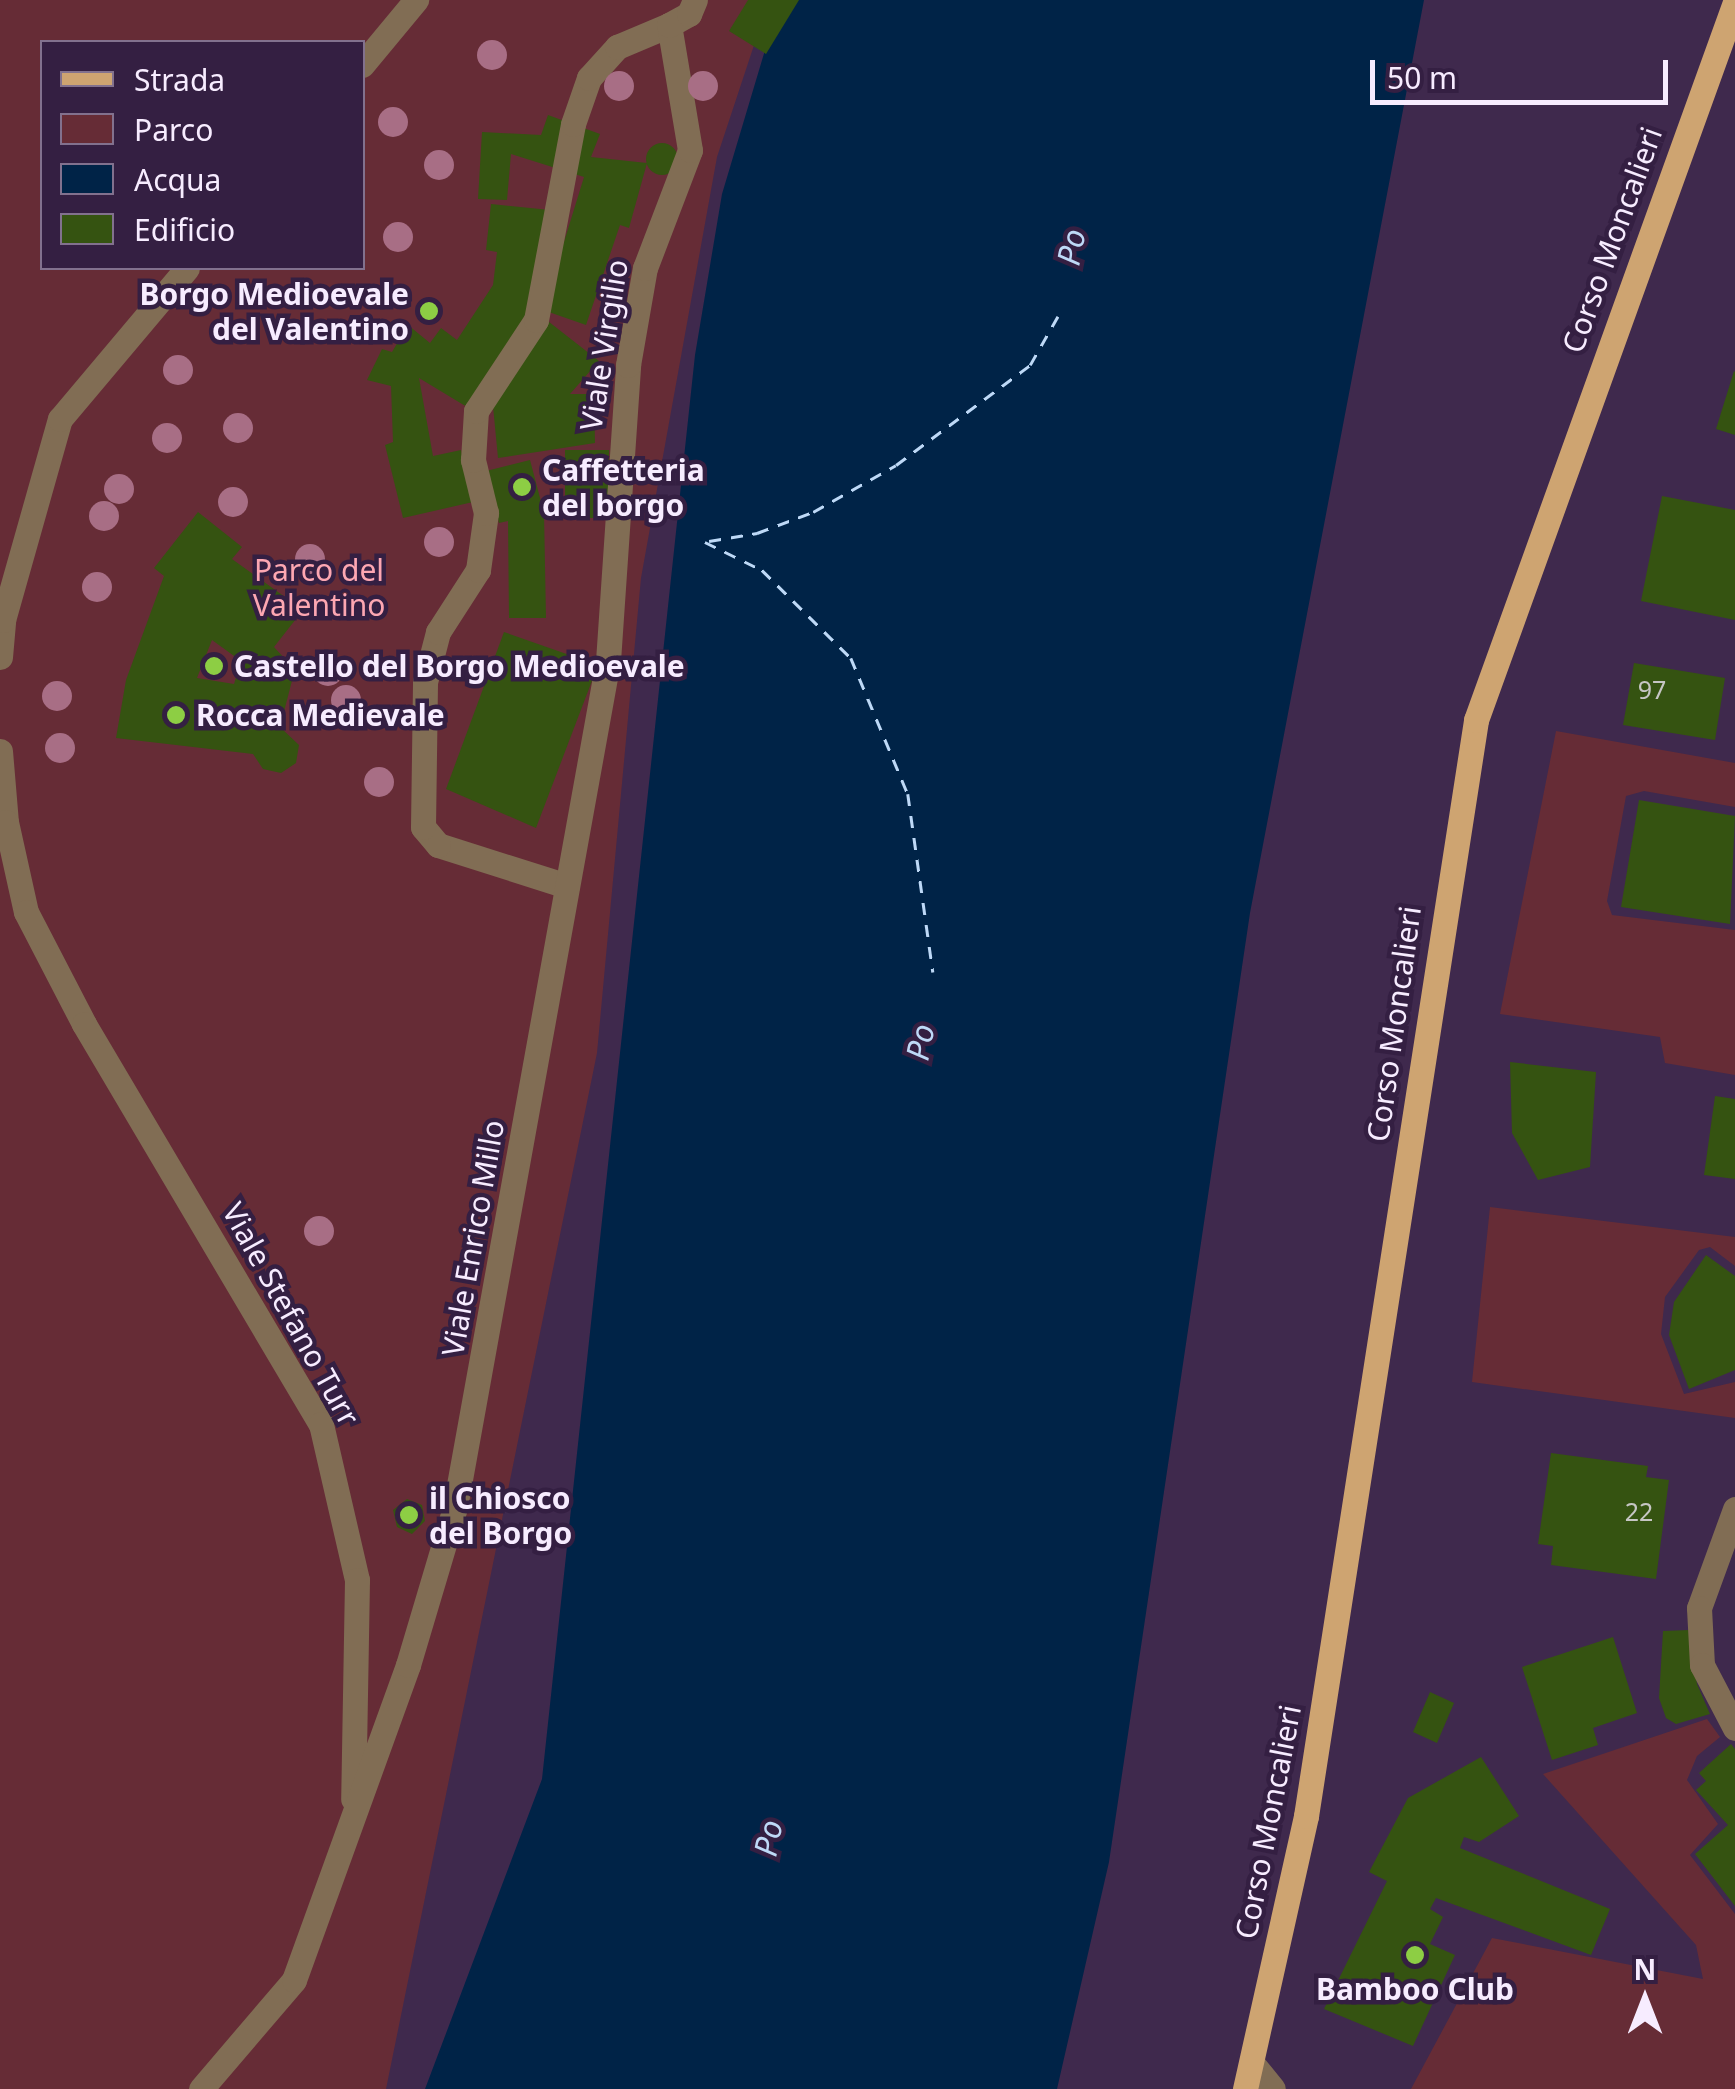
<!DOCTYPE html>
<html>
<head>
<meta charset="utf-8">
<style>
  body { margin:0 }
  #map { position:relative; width:1735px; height:2089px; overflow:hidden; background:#3f294d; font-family:"Noto Sans",sans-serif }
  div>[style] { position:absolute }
  .green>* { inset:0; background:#662c36 }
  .water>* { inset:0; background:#002347 }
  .ferry>* { height:2.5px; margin-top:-1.25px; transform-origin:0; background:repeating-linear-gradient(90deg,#bed9f7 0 12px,transparent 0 22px) }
  .building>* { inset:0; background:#355311 }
  .round { border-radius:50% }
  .minor>* { height:25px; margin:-12.5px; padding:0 12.5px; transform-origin:12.5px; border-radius:12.5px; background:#816d54 }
  .major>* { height:25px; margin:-12.5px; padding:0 12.5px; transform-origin:12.5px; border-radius:12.5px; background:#cea471 }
  .trees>* { width:30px; height:30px; margin:-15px; border-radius:50%; background:#a86e85 }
  .dots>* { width:28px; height:28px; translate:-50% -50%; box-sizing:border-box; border:5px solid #341f42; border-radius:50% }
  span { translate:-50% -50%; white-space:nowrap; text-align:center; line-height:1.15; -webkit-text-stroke:9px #341f42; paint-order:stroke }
  .number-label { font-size:25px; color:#c6c6c4 }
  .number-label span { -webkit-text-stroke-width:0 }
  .street-label { font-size:30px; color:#f7ecff }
  .poi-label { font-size:30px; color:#f7ecff; font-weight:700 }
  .right { translate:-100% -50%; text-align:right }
  .left { translate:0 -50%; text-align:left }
  .park-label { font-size:30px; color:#fda7b2 }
  .water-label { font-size:32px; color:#bed9f7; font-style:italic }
  .legend { position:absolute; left:40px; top:40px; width:325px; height:230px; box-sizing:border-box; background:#341f42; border:2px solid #82718e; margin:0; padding:12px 18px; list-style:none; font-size:30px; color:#f7ecff }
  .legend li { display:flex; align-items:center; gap:20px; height:50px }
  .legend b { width:50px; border:2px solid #82718e }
  .north { position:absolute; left:1595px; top:1949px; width:100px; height:100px; -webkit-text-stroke:8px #341f42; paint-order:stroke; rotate:0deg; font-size:28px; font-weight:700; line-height:40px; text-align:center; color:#f7ecff }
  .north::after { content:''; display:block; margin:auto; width:35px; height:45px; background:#f7ecff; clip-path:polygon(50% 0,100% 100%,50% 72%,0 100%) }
  .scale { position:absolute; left:1370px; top:60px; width:298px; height:45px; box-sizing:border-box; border:5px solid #f7ecff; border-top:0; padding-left:12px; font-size:30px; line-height:35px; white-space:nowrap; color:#f7ecff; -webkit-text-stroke:8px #341f42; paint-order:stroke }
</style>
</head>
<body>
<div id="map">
  <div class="green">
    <div style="clip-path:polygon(evenodd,0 0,769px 0,717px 157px,641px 578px,597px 1053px,386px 2089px,0 2089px,0 0,42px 42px,362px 42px,362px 268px,42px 268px,42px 42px)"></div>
    <div style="clip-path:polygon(1556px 731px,1735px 763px,1735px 807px,1644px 791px,1626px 796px,1607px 901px,1612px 915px,1735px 930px,1735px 1075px,1665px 1063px,1660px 1037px,1500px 1014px)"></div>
    <div style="clip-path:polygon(1490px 1207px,1735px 1237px,1735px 1266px,1710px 1247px,1699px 1250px,1665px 1297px,1661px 1334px,1684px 1394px,1735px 1382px,1735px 1418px,1472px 1382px)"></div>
    <div style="clip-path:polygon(1707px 1719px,1720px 1737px,1697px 1756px,1687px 1780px,1718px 1824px,1690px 1855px,1735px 1914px,1735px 2089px,1411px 2089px,1492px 1938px,1703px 1979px,1696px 1945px,1543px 1774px)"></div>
  </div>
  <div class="water">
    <div style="clip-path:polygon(780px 0,1424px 0,1250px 913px,1109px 1862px,1057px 2089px,425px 2089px,542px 1779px,695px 355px,722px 194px)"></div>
  </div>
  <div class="ferry">
    <div style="left:709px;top:541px;width:49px;rotate:-9.5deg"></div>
    <div style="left:757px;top:533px;width:60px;rotate:-20.6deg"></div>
    <div style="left:813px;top:512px;width:95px;rotate:-29.5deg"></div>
    <div style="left:896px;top:465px;width:167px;rotate:-36.7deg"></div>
    <div style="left:1030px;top:365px;width:56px;rotate:-60.3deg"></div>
    <div style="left:705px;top:542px;width:64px;rotate:26.2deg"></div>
    <div style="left:762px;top:570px;width:125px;rotate:44.7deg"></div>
    <div style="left:851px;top:658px;width:147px;rotate:67.3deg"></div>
    <div style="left:908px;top:794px;width:180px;rotate:82deg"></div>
  </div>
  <div class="building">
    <div style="clip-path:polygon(748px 0,799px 0,766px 54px,729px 31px)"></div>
    <div style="clip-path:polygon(548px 115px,600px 134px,591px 157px,647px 163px,629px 228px,620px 225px,586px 325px,543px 310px,584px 177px,511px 154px,507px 200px,478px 199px,482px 132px,541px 135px)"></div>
    <div class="round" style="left:646px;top:143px;width:32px;height:32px"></div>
    <div style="clip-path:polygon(491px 204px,550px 210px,535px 307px,467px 407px,419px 378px,433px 456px,461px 450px,473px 502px,403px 518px,385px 445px,393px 442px,391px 386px,367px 380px,382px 349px,392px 352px,408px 325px,430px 343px,441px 328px,457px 340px,493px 285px,497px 252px,486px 250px)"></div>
    <div style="clip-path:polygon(544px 318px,599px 361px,570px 394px,594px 394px,595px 443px,498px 458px,492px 396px)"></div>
    <div style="clip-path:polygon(1734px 371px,1735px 372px,1735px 435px,1716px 429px)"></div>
    <div style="clip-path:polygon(565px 450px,609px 450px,609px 518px,565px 518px)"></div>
    <div style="clip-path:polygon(530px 460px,544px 513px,546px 618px,509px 618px,508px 521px,499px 523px,486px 471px)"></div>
    <div style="clip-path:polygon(1662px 496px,1735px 510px,1735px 620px,1641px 601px)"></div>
    <div style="clip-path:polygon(evenodd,198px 512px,242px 547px,232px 559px,303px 610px,274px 647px,285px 659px,275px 669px,294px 673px,280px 727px,299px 745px,296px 763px,281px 773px,263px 769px,253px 754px,116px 738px,126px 680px,164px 576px,154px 568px,198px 512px,212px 640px,241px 661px,234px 684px,197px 678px,212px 640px)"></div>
    <div style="clip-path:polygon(504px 632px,598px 665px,536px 828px,446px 789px)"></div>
    <div style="clip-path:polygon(1634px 663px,1725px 678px,1715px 740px,1623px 725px)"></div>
    <div style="clip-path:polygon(1639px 800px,1735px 816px,1730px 924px,1621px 907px)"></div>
    <div style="clip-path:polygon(1510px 1062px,1596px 1072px,1590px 1167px,1538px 1180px,1512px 1133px)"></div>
    <div style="clip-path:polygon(1715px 1096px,1735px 1099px,1735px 1179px,1704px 1175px)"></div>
    <div style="clip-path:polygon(1706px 1255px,1735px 1276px,1735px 1370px,1689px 1389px,1669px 1335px,1674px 1302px)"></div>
    <div style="clip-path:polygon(1551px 1453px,1648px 1466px,1646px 1477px,1669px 1480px,1656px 1579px,1551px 1565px,1553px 1546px,1538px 1544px)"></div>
    <div style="clip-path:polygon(407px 1499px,422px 1505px,425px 1521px,412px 1534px,397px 1527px,393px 1510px)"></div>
    <div style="clip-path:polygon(1689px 1630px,1697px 1684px,1710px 1714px,1676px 1724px,1666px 1718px,1659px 1698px,1663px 1631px)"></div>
    <div style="clip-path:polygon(1613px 1637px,1637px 1713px,1593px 1728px,1598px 1745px,1552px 1760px,1522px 1667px)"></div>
    <div style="clip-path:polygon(1430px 1692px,1454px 1703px,1437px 1743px,1413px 1732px)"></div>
    <div style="clip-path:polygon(1731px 1744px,1735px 1749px,1735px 1906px,1695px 1854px,1728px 1825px,1696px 1790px,1706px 1781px,1699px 1773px)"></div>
    <div style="clip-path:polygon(1481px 1757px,1519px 1816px,1479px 1842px,1464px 1837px,1460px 1848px,1610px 1909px,1591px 1955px,1436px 1898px,1430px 1909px,1443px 1917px,1430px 1944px,1455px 1955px,1413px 2046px,1324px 2009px,1387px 1881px,1369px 1872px,1408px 1798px)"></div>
  </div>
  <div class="minor">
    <div style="left:362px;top:65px;width:85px;rotate:-50.3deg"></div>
    <div style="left:0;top:657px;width:37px;rotate:-85deg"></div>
    <div style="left:3px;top:620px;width:209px;rotate:-74.2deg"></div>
    <div style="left:60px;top:419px;width:197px;rotate:-49.9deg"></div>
    <div style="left:0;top:751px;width:71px;rotate:85.2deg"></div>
    <div style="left:6px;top:822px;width:92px;rotate:77.5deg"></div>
    <div style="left:26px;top:912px;width:126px;rotate:62.6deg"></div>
    <div style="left:84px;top:1024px;width:465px;rotate:59.4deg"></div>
    <div style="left:321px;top:1424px;width:160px;rotate:77deg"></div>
    <div style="left:357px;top:1580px;width:219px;rotate:91deg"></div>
    <div style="left:567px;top:886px;width:135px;rotate:-162.4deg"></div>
    <div style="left:438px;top:845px;width:23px;rotate:-130deg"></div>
    <div style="left:423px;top:827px;width:145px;rotate:-89.2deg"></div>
    <div style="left:425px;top:682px;width:52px;rotate:-75.4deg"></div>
    <div style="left:438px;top:632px;width:74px;rotate:-57.2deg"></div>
    <div style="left:478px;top:570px;width:58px;rotate:-82deg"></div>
    <div style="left:486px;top:513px;width:55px;rotate:-103.8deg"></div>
    <div style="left:473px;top:460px;width:49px;rotate:-86.5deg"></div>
    <div style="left:476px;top:411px;width:109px;rotate:-56.6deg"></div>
    <div style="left:536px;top:320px;width:199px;rotate:-79.3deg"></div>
    <div style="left:573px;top:124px;width:49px;rotate:-70.8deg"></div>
    <div style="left:589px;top:78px;width:42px;rotate:-47.9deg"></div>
    <div style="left:617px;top:47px;width:56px;rotate:-22.9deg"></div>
    <div style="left:1735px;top:1509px;width:105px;rotate:110deg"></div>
    <div style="left:1699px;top:1608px;width:57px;rotate:87deg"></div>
    <div style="left:1702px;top:1665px;width:71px;rotate:62.4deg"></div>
    <div style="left:1252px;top:2063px;width:33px;rotate:51deg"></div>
    <div style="left:201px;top:2089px;width:143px;rotate:-49.5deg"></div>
    <div style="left:294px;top:1980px;width:335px;rotate:-70.1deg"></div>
    <div style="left:408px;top:1665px;width:165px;rotate:-73.4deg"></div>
    <div style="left:455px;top:1507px;width:860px;rotate:-79.75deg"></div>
    <div style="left:608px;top:661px;width:297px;rotate:-86.1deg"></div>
    <div style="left:628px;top:365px;width:98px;rotate:-80.1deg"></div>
    <div style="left:645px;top:268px;width:126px;rotate:-69.1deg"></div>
    <div style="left:690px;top:150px;width:127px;rotate:-99.5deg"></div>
    <div style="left:669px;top:25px;width:23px;rotate:-29deg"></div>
    <div style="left:689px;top:14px;width:15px;rotate:-67deg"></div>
  </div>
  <div class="major">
    <div style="left:1245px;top:2089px;width:280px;rotate:-77.4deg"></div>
    <div style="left:1306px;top:1816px;width:1109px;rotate:-81.18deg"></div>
    <div style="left:1476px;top:720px;width:763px;rotate:-70.16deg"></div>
  </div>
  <div class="trees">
    <div style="left:492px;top:55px"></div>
    <div style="left:619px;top:86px"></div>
    <div style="left:703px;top:86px"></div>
    <div style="left:393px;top:122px"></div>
    <div style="left:439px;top:165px"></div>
    <div style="left:398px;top:237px"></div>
    <div style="left:178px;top:370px"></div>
    <div style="left:238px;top:428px"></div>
    <div style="left:167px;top:438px"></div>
    <div style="left:119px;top:489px"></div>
    <div style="left:233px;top:502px"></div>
    <div style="left:104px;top:516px"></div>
    <div style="left:439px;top:542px"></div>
    <div style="left:310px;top:559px"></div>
    <div style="left:97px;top:587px"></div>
    <div style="left:328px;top:671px"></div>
    <div style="left:57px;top:696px"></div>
    <div style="left:346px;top:700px"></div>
    <div style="left:60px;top:748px"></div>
    <div style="left:379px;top:782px"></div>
    <div style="left:319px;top:1231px"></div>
  </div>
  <div class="dots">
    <div style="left:429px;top:311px;background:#8dce44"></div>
    <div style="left:522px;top:487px;background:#8dce44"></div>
    <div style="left:214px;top:666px;background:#8dce44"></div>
    <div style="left:176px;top:715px;background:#8dce44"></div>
    <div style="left:409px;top:1515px;background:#8dce44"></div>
    <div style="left:1415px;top:1955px;background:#8dce44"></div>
  </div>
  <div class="number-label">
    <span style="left:1652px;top:689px">97</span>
    <span style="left:1639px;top:1511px">22</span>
  </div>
  <div class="street-label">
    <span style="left:1612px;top:240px;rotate:-70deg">Corso Moncalieri</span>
    <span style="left:604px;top:345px;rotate:-81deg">Viale Virgilio</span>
    <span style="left:1394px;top:1024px;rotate:-82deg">Corso Moncalieri</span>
    <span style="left:473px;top:1238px;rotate:-80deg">Viale Enrico Millo</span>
    <span style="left:291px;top:1314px;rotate:61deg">Viale Stefano Turr</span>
    <span style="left:1268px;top:1822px;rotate:-79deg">Corso Moncalieri</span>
  </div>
  <div class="poi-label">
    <span class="right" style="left:409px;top:311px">Borgo Medioevale<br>del Valentino</span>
    <span class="left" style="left:542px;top:487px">Caffetteria<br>del borgo</span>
    <span class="left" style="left:234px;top:666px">Castello del Borgo Medioevale</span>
    <span class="left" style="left:196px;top:715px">Rocca Medievale</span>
    <span class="left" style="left:429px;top:1515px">il Chiosco<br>del Borgo</span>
    <span style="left:1415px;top:1989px">Bamboo Club</span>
  </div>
  <div class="park-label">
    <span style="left:319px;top:587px">Parco del<br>Valentino</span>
  </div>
  <div class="water-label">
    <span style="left:1071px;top:247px;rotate:-79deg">Po</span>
    <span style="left:920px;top:1042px;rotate:-79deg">Po</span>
    <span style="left:768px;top:1838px;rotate:-79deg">Po</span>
  </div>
  <ul class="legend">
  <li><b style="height:12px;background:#cea471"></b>Strada</li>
  <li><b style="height:28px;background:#662c36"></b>Parco</li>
  <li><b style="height:28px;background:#002347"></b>Acqua</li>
  <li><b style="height:28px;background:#355311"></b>Edificio</li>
  </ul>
  <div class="north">N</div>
  <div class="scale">50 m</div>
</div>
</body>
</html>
